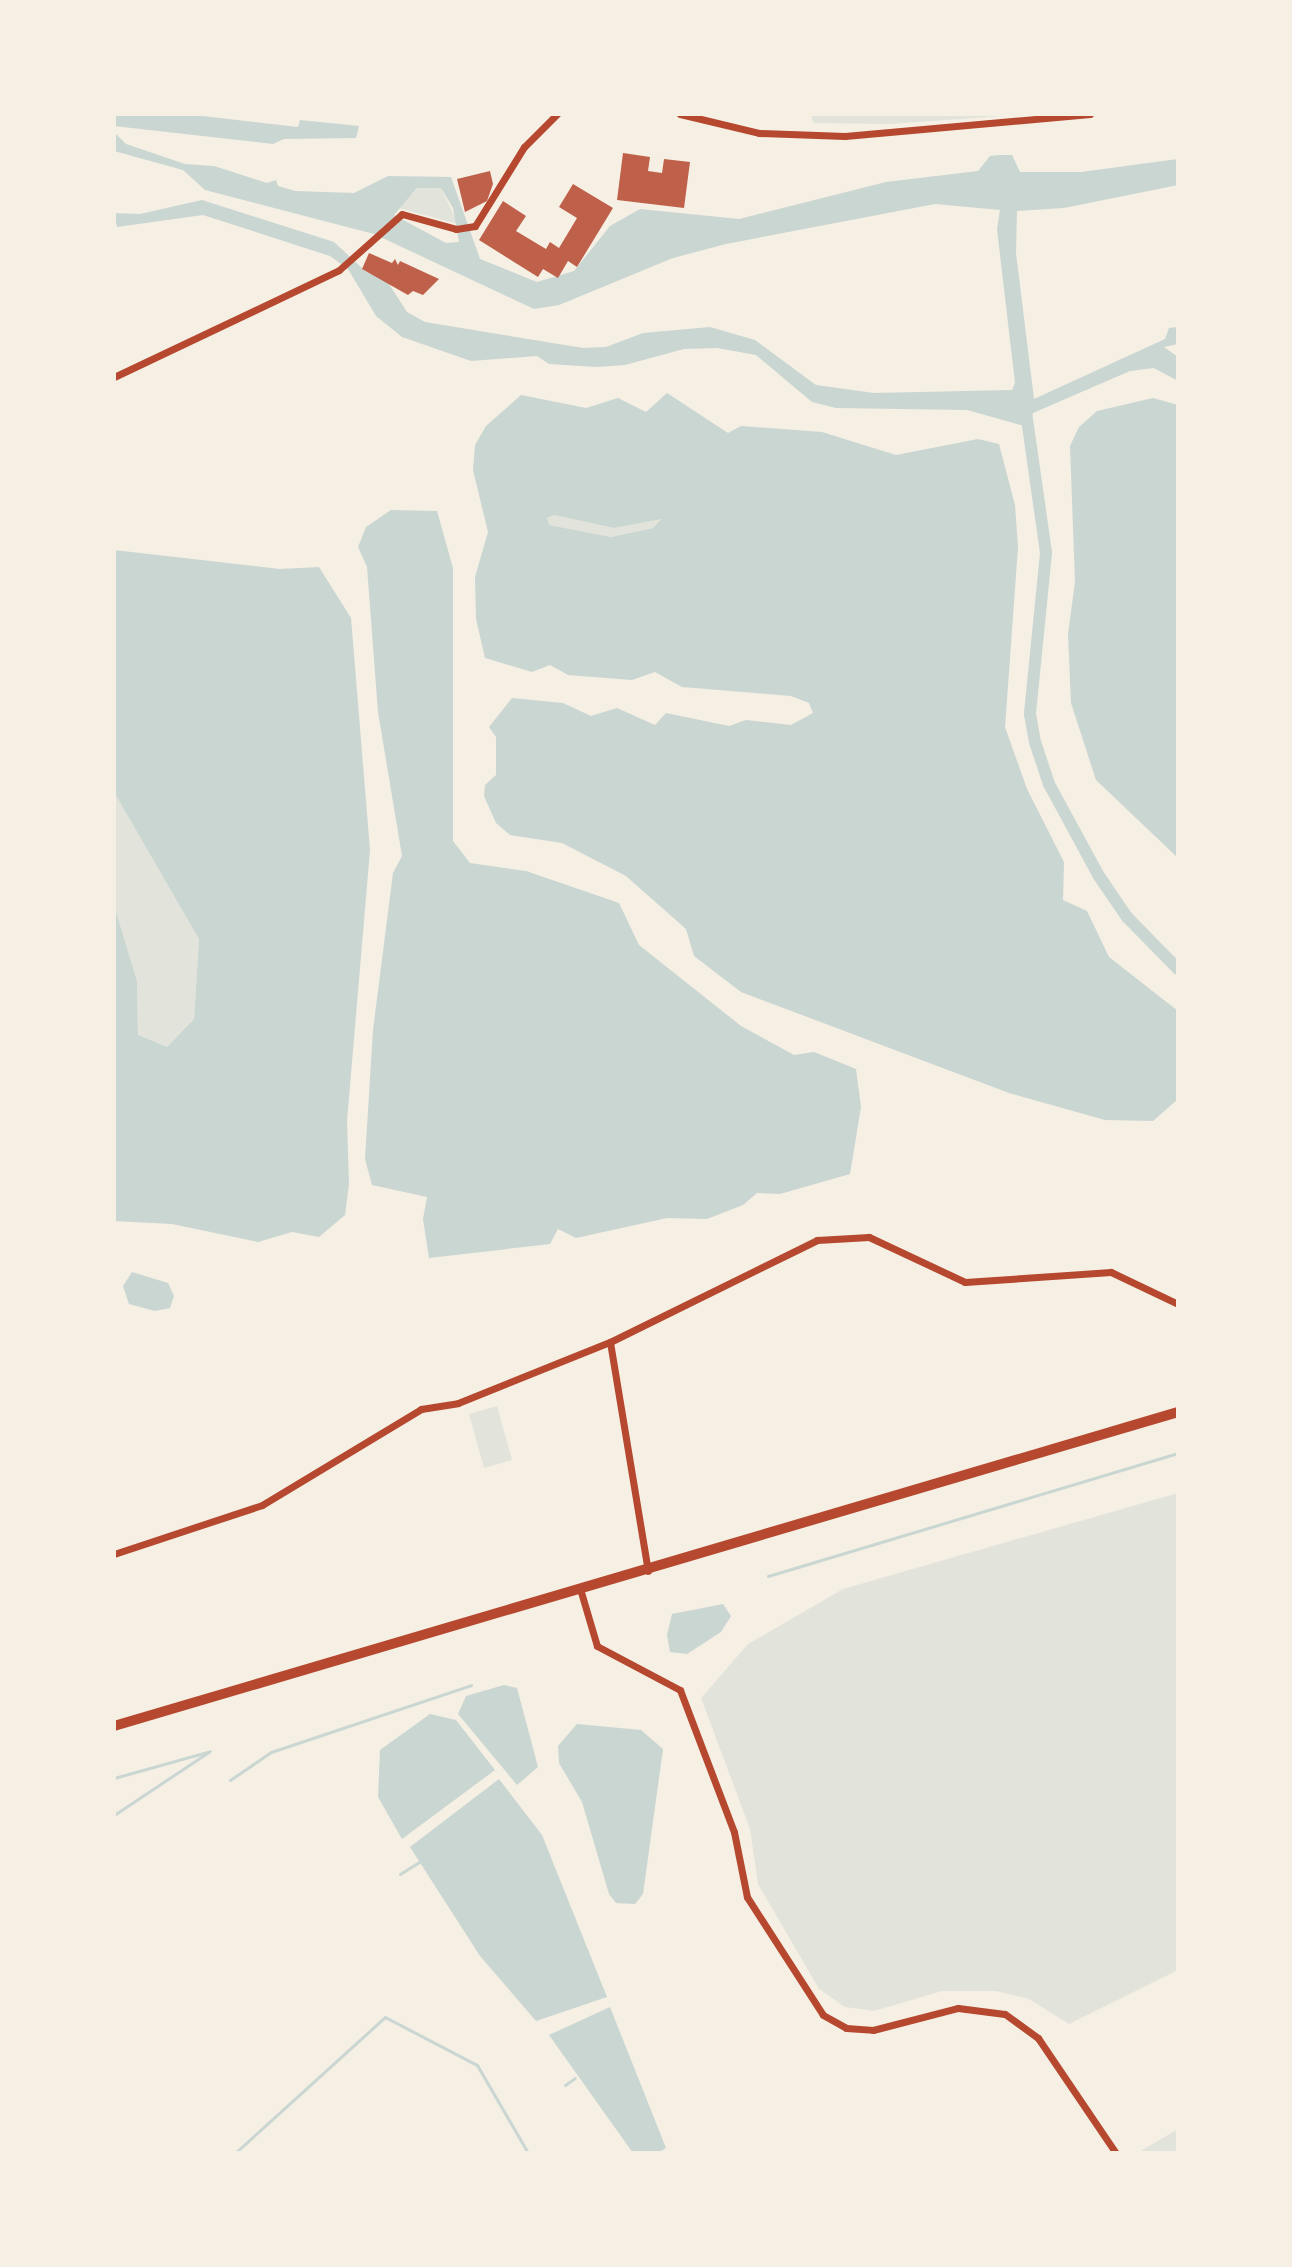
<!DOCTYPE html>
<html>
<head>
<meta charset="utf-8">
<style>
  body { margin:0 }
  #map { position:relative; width:1292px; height:2267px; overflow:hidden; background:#f6efe4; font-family:Figtree,sans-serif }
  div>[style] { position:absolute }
  .green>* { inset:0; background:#e2e4dc }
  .water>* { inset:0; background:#c9d6d2 }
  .stream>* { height:3px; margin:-1.5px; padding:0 1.5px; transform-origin:1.5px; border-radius:1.5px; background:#c9d6d2 }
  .canal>* { height:12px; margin:-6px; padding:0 6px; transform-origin:6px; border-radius:6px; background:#c9d6d2 }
  .building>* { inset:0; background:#bf614a }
  .minor>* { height:7px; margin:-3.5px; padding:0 3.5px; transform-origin:3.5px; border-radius:3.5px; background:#b5482f }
  .primary>* { height:10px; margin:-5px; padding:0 5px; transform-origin:5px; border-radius:5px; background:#b5482f }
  span { translate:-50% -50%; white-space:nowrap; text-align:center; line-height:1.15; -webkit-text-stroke:7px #f6efe4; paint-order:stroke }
  .frame { position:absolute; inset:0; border:116px solid #f6efe4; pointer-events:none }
</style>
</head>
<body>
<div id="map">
  <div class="green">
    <div style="clip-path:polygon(811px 114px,1031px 114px,890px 124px,813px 123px)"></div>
    <div style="clip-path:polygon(418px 188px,441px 188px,458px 224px,398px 208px)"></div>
    <div style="clip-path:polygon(554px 515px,614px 528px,661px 518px,653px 528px,611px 537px,548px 525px,547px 518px)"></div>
    <div style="clip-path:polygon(114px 792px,199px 938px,194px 1019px,167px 1047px,138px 1036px,137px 981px,114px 905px)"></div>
    <div style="clip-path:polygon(497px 1406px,512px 1460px,484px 1468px,469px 1414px)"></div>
    <div style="clip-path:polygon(1178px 1493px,1178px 1970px,1069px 2024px,1029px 1999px,996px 1991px,942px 1991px,874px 2011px,845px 2007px,819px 1989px,758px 1884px,750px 1829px,701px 1698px,748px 1644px,843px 1589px)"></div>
    <div style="clip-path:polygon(1178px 2129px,1178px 2153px,1137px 2153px)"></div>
  </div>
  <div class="water">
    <div style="clip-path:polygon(114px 114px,186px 114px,298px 127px,300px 120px,359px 126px,356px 138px,284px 139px,273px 144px,114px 126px)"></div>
    <div style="clip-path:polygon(evenodd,114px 132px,126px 144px,185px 164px,214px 166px,267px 183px,276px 180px,278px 186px,295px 191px,354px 193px,388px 176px,451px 177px,480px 259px,537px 282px,574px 271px,610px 226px,640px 209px,739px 219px,886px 182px,978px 171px,990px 156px,999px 155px,1012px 155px,1020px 172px,1081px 172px,1178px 159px,1178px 185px,1064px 208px,1017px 211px,1016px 253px,1034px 399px,1165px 339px,1169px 328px,1178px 327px,1178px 344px,1164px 347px,1178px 357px,1178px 381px,1154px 368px,1130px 371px,1033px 413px,1028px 427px,967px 410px,836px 408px,812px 402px,756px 355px,717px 348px,684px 349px,625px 365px,597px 367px,549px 364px,537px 356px,471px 361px,402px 337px,376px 316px,348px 269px,330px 256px,203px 215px,117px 227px,114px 213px,140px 214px,202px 200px,334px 242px,365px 271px,387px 281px,407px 312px,425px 322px,583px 348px,606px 347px,643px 333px,710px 327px,755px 340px,816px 385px,874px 393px,1012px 390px,1015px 383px,997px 229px,1000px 210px,935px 204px,726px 244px,673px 258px,559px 305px,534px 309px,374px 234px,205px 190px,183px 170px,114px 151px,114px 132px,417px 188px,441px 188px,453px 208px,459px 242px,446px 243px,394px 215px,417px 188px)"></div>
    <div style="clip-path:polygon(evenodd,667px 393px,728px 433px,741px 426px,822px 432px,896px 455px,978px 439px,999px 444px,1015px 505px,1018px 547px,1005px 727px,1027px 789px,1064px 862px,1063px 900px,1087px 911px,1109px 957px,1178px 1011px,1178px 1099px,1153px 1121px,1105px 1120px,1009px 1093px,741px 992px,694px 956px,686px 929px,626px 876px,562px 843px,510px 835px,496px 823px,484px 796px,485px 785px,496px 775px,496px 737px,489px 727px,512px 698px,563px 703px,591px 716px,617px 708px,655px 725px,666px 713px,729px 726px,746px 720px,791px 725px,813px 713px,809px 703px,791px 696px,682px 687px,655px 672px,632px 680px,568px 675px,550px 665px,532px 672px,485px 658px,476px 619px,475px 577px,488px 532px,473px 470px,475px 445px,486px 426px,521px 395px,586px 408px,618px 398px,646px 412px,667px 393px,554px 515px,614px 528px,661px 519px,653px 528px,611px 537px,549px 525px,547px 518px,554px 515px)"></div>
    <div style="clip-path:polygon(1153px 398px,1178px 405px,1178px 858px,1096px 780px,1071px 703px,1068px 634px,1075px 582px,1070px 446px,1079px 427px,1097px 411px)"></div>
    <div style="clip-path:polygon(391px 510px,437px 511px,453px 568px,453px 841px,470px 863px,526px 871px,619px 903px,639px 945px,741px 1026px,794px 1055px,814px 1052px,856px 1069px,861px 1107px,850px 1174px,780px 1194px,757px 1193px,743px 1205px,707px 1219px,667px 1218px,576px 1238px,558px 1229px,550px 1244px,429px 1258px,423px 1219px,427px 1197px,372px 1185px,365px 1159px,373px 1030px,393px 873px,402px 856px,378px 712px,367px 567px,358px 547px,366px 527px)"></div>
    <div style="clip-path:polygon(114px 550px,280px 569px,319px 567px,351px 618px,370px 850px,347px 1121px,349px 1184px,345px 1215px,319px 1237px,292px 1232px,258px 1242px,172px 1224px,114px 1221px,114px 905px,137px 981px,138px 1035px,167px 1047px,194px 1019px,199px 939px,114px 792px)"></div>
    <div style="clip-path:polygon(132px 1272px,168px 1283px,174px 1296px,170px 1308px,155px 1311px,129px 1304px,123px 1286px)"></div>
    <div style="clip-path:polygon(723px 1604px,731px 1616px,721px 1632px,687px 1654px,670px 1652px,667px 1635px,672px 1614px)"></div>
    <div style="clip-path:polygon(504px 1685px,517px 1688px,538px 1767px,517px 1785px,458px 1714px,466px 1696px)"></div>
    <div style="clip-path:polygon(430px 1714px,456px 1720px,495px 1770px,402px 1839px,378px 1797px,380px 1750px)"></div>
    <div style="clip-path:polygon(577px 1724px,641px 1730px,663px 1749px,643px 1894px,635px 1904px,616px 1903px,609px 1894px,582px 1802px,559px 1763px,558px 1746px)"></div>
    <div style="clip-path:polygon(499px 1779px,542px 1835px,607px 1997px,536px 2021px,480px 1956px,410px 1847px)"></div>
    <div style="clip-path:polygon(610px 2007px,666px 2148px,658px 2153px,633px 2153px,549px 2035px)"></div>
  </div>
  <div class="stream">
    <div style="left:768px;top:1576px;width:428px;rotate:-16.7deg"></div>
    <div style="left:114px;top:1778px;width:97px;rotate:-15.6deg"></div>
    <div style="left:230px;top:1780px;width:50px;rotate:-34.3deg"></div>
    <div style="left:271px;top:1752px;width:211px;rotate:-18.5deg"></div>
    <div style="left:114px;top:1815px;width:115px;rotate:-33.7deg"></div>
    <div style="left:400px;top:1874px;width:22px;rotate:-32deg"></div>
    <div style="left:565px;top:2085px;width:12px;rotate:-35deg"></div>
    <div style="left:235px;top:2153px;width:202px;rotate:-42.2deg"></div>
    <div style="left:385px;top:2017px;width:104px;rotate:27.6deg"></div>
    <div style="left:477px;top:2065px;width:102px;rotate:59.9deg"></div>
  </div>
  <div class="canal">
    <div style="left:1026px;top:412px;width:142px;rotate:81.9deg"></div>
    <div style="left:1046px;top:553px;width:162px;rotate:95.7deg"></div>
    <div style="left:1030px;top:714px;width:28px;rotate:80deg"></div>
    <div style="left:1035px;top:742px;width:44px;rotate:71.6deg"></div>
    <div style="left:1049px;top:784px;width:105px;rotate:61.5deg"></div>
    <div style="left:1099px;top:876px;width:50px;rotate:55.7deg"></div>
    <div style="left:1127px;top:917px;width:73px;rotate:45.6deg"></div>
  </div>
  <div class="building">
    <div style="clip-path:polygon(623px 153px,650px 157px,648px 171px,662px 173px,664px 159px,690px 162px,684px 208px,617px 200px)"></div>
    <div style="clip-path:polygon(490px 171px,493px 184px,487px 201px,465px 212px,457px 179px)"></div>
    <div style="clip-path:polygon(573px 184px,613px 208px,577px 267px,568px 261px,558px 278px,543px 269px,538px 277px,479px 240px,503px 201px,526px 216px,516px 231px,546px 249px,550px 242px,559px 248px,577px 218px,559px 207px)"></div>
    <div style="clip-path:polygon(369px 253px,392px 263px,395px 259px,398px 265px,400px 261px,439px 279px,423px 295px,413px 291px,408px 295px,362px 269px)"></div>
  </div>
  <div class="minor">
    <div style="left:680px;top:114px;width:81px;rotate:13.5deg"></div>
    <div style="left:759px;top:133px;width:86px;rotate:2deg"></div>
    <div style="left:845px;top:136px;width:246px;rotate:-5.1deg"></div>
    <div style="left:114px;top:377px;width:249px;rotate:-25.4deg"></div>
    <div style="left:339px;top:270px;width:84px;rotate:-41.6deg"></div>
    <div style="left:402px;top:214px;width:56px;rotate:15.5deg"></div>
    <div style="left:456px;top:229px;width:19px;rotate:-9deg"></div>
    <div style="left:475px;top:226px;width:93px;rotate:-58.2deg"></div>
    <div style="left:524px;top:147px;width:47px;rotate:-45deg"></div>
    <div style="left:610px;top:1342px;width:232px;rotate:80.6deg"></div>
    <div style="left:114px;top:1554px;width:156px;rotate:-18.3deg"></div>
    <div style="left:262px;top:1505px;width:186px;rotate:-31.1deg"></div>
    <div style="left:421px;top:1409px;width:37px;rotate:-9deg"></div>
    <div style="left:458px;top:1403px;width:164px;rotate:-21.9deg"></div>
    <div style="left:610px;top:1342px;width:231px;rotate:-26.2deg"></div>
    <div style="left:817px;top:1240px;width:52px;rotate:-3.3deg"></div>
    <div style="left:869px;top:1237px;width:106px;rotate:25.1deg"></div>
    <div style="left:965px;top:1282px;width:146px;rotate:-3.9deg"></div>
    <div style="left:1111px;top:1272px;width:74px;rotate:25.5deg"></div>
    <div style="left:581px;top:1592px;width:56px;rotate:73.5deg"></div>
    <div style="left:597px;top:1646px;width:94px;rotate:27.9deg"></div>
    <div style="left:680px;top:1690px;width:152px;rotate:69.2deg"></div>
    <div style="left:734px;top:1832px;width:66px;rotate:78.7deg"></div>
    <div style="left:747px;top:1897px;width:140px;rotate:57.2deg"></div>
    <div style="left:823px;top:2015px;width:26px;rotate:29deg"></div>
    <div style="left:846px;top:2028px;width:27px;rotate:4deg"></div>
    <div style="left:873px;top:2030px;width:88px;rotate:-14.5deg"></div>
    <div style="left:958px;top:2008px;width:47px;rotate:7.3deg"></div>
    <div style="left:1005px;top:2014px;width:41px;rotate:36deg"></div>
    <div style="left:1038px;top:2038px;width:139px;rotate:55.9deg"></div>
  </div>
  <div class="primary">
    <div style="left:114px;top:1726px;width:1109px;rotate:-16.44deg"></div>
  </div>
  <div class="frame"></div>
</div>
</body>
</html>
